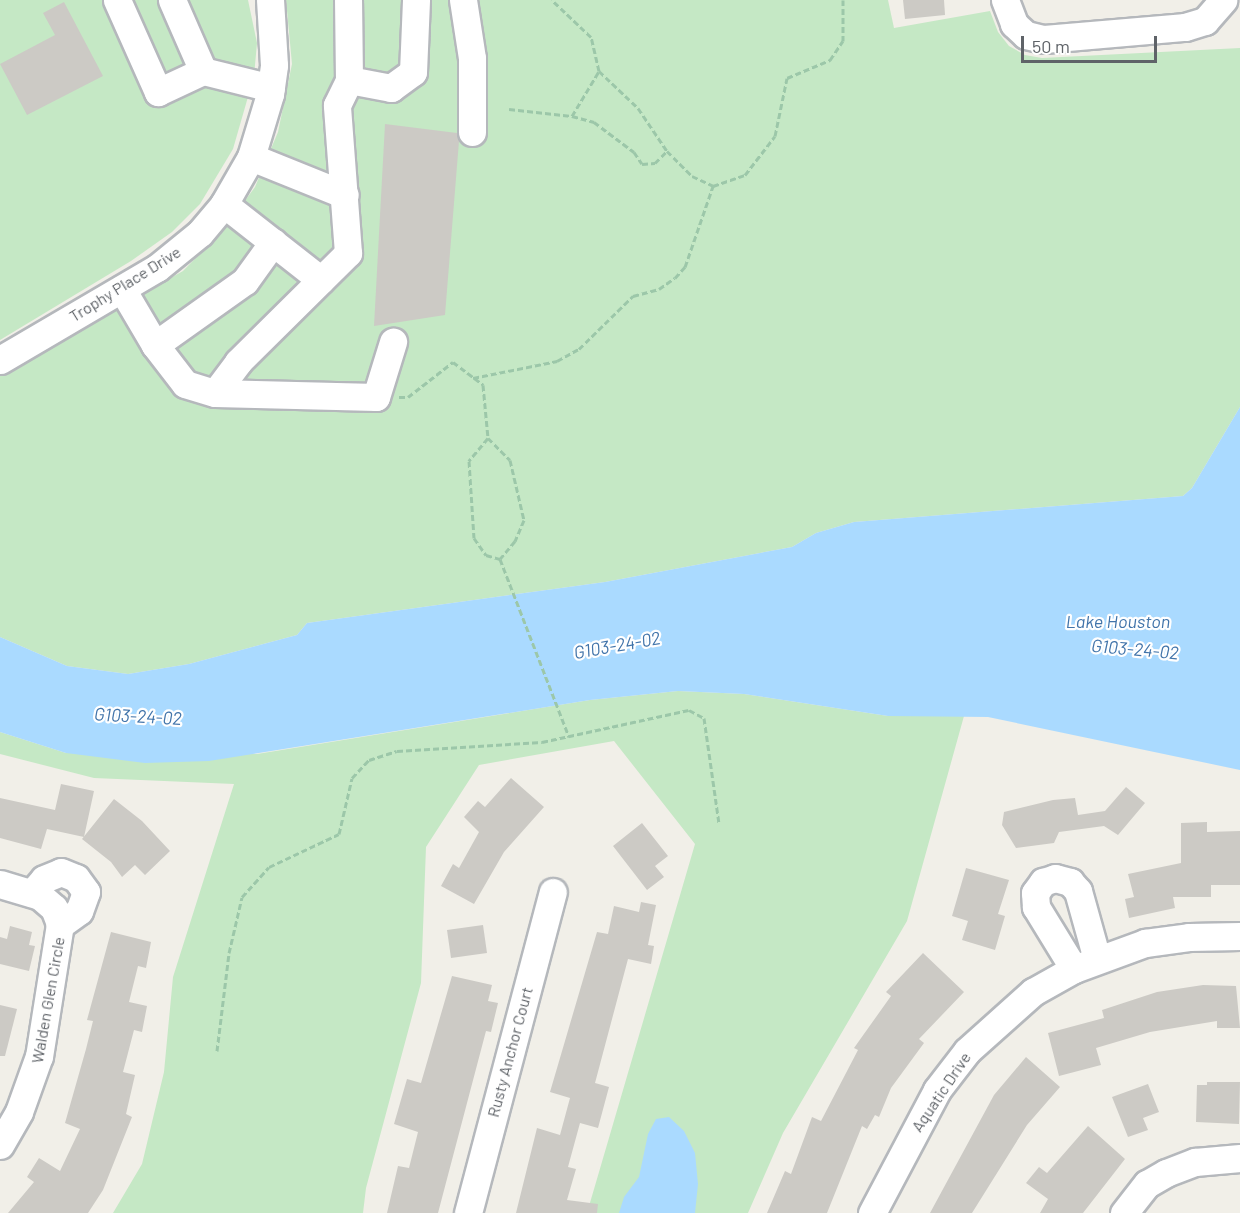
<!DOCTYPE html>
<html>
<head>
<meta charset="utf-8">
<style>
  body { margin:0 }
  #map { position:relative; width:1240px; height:1213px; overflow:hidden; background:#f1efe8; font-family:Barlow,sans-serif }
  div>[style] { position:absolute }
  .green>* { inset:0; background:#c5e8c5 }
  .water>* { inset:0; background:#aadaff }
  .building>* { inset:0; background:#cccac5 }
  .path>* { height:3px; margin-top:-1.5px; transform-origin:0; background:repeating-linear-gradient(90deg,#9cc7a9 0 6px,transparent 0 9px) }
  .roads { filter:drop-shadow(2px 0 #b5b8bc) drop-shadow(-2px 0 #b5b8bc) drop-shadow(0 2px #b5b8bc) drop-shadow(0 -2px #b5b8bc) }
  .minor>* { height:27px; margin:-13.5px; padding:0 13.5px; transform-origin:13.5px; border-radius:13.5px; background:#fff }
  span { translate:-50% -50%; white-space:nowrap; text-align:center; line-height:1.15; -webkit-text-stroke:4.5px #fff; paint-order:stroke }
  .street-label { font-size:16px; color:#5f6368 }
  .water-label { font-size:18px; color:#4174aa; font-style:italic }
  .scale { position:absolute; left:1021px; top:36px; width:136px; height:27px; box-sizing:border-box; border:3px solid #5f6368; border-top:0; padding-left:8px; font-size:18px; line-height:21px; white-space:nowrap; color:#5f6368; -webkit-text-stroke:4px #fff; paint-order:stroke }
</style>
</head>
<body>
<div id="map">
  <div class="green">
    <div style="clip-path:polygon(0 0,248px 0,257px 43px,254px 76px,233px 149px,200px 204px,172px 232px,131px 261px,0 340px)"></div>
    <div style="clip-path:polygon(286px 0,888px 0,894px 28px,990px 11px,998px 32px,1009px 46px,1025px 55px,1042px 58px,1240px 48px,1240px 407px,1192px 488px,1183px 496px,854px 522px,816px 533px,792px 547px,605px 582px,307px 623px,297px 635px,189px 664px,128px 674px,67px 666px,0 637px,0 374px,183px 271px,225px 228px,255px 187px,278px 132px,292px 64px)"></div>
    <div style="clip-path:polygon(678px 691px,744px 694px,888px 716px,964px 716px,907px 921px,783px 1133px,748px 1213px,587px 1213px,695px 844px,614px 741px,479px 765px,426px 847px,421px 983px,366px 1188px,363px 1213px,113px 1213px,142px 1164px,164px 1072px,173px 977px,234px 784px,94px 778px,0 754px,0 732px,66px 753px,257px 754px,590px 700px)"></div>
  </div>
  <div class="water">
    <div style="clip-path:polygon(1240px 407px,1240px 770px,988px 717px,888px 716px,744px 694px,678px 691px,590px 700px,209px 761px,145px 763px,66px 753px,0 732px,0 637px,67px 666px,128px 674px,189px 664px,297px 635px,307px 623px,605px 582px,792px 547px,816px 533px,854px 522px,1183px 496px,1192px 488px)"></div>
    <div style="clip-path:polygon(669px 1117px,684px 1131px,695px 1153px,698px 1184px,695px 1213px,619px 1213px,624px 1197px,639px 1177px,648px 1134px,656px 1119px)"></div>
  </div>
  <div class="building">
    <div style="clip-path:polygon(903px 0,944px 0,945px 15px,905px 19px)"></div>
    <div style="clip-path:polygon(64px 2px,103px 76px,27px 115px,0 64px,55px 35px,43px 13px)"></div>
    <div style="clip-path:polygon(385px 124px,457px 133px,459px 141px,445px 315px,374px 326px)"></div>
    <div style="clip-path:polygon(511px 778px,544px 807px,504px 852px,474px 904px,441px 886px,453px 864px,459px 868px,479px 832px,464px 817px,478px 801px,485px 807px)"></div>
    <div style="clip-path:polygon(61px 784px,94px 791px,84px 837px,47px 829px,41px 849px,0 838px,0 798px,55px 810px)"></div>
    <div style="clip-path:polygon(1126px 787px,1145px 803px,1118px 835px,1104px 826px,1059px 832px,1054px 843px,1016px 848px,1002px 825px,1004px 812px,1053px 800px,1075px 798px,1078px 815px,1105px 811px)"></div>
    <div style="clip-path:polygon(114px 799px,142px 821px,170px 851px,145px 875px,135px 865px,122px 877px,111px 862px,82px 839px)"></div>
    <div style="clip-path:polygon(1207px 822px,1207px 832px,1240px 831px,1240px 885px,1211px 885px,1211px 897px,1173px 897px,1175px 908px,1129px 918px,1125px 899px,1134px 897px,1128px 874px,1181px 863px,1181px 823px)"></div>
    <div style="clip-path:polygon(642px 823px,668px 856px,655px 866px,664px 877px,647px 890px,613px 846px)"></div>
    <div style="clip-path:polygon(966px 868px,1009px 880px,998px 914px,1005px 916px,995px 950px,962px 940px,968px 921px,952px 916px)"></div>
    <div style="clip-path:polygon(641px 902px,656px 905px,648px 945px,654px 946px,651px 964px,628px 959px,595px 1083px,609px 1087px,598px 1128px,580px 1123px,568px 1167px,576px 1169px,567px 1200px,598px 1204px,597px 1213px,516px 1213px,537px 1128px,560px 1135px,570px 1098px,550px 1092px,597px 932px,608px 934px,614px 906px,639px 912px)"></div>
    <div style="clip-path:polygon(483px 925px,487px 953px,451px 958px,447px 930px)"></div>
    <div style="clip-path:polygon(10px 926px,32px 932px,29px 945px,35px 946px,29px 971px,0 964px,0 937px,7px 939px)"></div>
    <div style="clip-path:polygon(111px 932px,151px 942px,146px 968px,138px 966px,129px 1002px,147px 1006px,142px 1032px,134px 1030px,123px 1072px,135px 1075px,126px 1114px,132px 1117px,103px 1190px,88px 1213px,8px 1213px,34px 1182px,27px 1177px,39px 1158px,60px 1171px,80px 1129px,65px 1123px,86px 1049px,93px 1021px,87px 1020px)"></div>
    <div style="clip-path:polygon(923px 953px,964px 992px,919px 1039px,924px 1043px,891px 1088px,879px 1117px,875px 1115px,867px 1129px,862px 1126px,827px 1213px,767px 1213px,785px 1171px,791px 1174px,812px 1117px,821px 1121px,858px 1050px,854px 1048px,891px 996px,886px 992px)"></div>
    <div style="clip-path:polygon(452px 976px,492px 985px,488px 1001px,498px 1003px,491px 1032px,486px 1031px,438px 1213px,387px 1213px,398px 1166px,409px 1168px,418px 1132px,394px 1124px,407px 1079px,421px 1083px)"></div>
    <div style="clip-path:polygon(1203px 985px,1236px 986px,1240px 1028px,1217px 1028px,1217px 1021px,1150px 1032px,1096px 1048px,1101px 1065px,1059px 1076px,1048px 1033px,1104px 1018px,1102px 1010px,1157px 992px)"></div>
    <div style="clip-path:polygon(0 1005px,17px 1009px,5px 1056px,0 1056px)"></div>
    <div style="clip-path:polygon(1026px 1057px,1060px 1087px,1027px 1125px,972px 1213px,930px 1213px,994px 1095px)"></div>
    <div style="clip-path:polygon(1207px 1082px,1240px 1082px,1239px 1124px,1196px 1122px,1197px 1085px,1207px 1085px)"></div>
    <div style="clip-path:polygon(1148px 1084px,1159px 1112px,1143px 1118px,1148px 1130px,1128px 1137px,1112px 1097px)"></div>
    <div style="clip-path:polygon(1088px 1126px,1125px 1159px,1083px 1213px,1040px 1213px,1048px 1199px,1026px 1183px,1039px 1167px,1047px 1173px)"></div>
  </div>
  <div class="path">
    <div style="left:599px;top:71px;width:54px;rotate:43.5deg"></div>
    <div style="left:638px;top:108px;width:52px;rotate:56deg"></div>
    <div style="left:667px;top:151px;width:35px;rotate:45deg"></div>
    <div style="left:692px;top:176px;width:23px;rotate:25deg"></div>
    <div style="left:509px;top:109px;width:63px;rotate:6.3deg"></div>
    <div style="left:572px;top:116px;width:52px;rotate:-59deg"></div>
    <div style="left:599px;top:71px;width:35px;rotate:-103deg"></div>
    <div style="left:591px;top:37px;width:54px;rotate:-136.5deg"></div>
    <div style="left:572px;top:116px;width:23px;rotate:15deg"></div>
    <div style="left:594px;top:122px;width:50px;rotate:36.9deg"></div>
    <div style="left:634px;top:152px;width:14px;rotate:56deg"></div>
    <div style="left:642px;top:164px;width:13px;rotate:-4deg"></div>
    <div style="left:655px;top:163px;width:17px;rotate:-45deg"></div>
    <div style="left:473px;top:378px;width:86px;rotate:-11.4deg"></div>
    <div style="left:557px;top:361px;width:25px;rotate:-29deg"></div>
    <div style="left:579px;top:349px;width:76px;rotate:-44.5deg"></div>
    <div style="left:633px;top:296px;width:27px;rotate:-15deg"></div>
    <div style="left:659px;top:289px;width:19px;rotate:-35deg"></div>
    <div style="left:675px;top:278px;width:15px;rotate:-48deg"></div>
    <div style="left:685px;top:267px;width:86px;rotate:-70.9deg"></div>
    <div style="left:713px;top:186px;width:34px;rotate:-19deg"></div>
    <div style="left:745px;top:175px;width:49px;rotate:-52.4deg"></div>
    <div style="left:775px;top:136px;width:59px;rotate:-78.3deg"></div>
    <div style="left:787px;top:78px;width:47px;rotate:-22.7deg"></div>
    <div style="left:830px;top:60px;width:23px;rotate:-56deg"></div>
    <div style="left:843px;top:41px;width:41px;rotate:-90deg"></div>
    <div style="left:399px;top:397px;width:9px"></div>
    <div style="left:408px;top:397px;width:57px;rotate:-37.9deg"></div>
    <div style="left:453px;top:362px;width:38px;rotate:37deg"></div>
    <div style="left:483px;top:385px;width:53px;rotate:84.6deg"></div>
    <div style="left:488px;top:438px;width:31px;rotate:45deg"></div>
    <div style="left:510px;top:460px;width:62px;rotate:76.9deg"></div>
    <div style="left:524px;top:520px;width:23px;rotate:113deg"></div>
    <div style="left:515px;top:541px;width:23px;rotate:130deg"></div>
    <div style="left:500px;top:559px;width:191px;rotate:68.8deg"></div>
    <div style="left:488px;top:438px;width:30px;rotate:130deg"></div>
    <div style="left:469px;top:461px;width:77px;rotate:86.3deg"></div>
    <div style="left:474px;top:538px;width:21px;rotate:55deg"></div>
    <div style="left:486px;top:555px;width:15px;rotate:16deg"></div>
    <div style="left:217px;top:1051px;width:99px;rotate:-83deg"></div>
    <div style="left:229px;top:953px;width:57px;rotate:-76.9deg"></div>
    <div style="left:242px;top:897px;width:40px;rotate:-48deg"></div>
    <div style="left:269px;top:867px;width:77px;rotate:-25.2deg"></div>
    <div style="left:339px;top:834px;width:57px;rotate:-76.9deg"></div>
    <div style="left:352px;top:778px;width:25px;rotate:-47deg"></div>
    <div style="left:369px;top:760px;width:29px;rotate:-18deg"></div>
    <div style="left:397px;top:751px;width:145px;rotate:-3.6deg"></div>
    <div style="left:542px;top:742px;width:150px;rotate:-12.3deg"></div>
    <div style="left:689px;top:710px;width:17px;rotate:28deg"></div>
    <div style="left:704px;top:718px;width:107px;rotate:81.9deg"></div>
  </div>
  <div class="roads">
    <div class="minor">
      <div style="left:117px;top:0;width:101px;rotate:66deg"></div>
      <div style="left:158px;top:92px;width:50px;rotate:-25deg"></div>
      <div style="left:203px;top:71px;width:70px;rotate:14deg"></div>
      <div style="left:172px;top:0;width:77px;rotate:66.4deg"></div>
      <div style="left:463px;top:0;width:59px;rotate:81.2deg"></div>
      <div style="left:472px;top:58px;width:74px;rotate:90deg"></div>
      <div style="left:1005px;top:0;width:26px;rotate:69deg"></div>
      <div style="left:1014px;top:24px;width:16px;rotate:43deg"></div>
      <div style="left:1026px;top:35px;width:18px;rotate:13deg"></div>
      <div style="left:1044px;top:39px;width:142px;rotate:-4.9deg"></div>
      <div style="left:1185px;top:27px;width:21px;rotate:-17deg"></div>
      <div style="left:1205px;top:21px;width:28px;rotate:-49deg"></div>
      <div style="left:349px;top:80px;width:43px;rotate:10.8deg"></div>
      <div style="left:391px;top:88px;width:27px;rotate:-36deg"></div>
      <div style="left:413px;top:72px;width:72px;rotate:-87.6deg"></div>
      <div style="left:251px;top:157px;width:101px;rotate:22deg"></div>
      <div style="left:224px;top:204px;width:123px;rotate:38.1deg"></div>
      <div style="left:122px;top:289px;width:65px;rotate:59.5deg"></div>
      <div style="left:155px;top:345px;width:49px;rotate:52.4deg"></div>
      <div style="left:185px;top:384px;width:31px;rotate:17deg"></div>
      <div style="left:215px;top:393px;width:161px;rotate:1.4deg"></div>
      <div style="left:376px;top:397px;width:58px;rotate:-72.8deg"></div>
      <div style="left:155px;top:345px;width:110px;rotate:-35.4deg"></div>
      <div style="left:245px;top:281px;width:48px;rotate:-54.3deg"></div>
      <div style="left:0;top:360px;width:182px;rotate:-30.4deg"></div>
      <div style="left:157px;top:268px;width:55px;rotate:-39.1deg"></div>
      <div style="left:200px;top:233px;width:38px;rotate:-50deg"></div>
      <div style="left:224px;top:204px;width:54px;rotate:-60.1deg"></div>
      <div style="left:251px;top:157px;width:66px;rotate:-73.2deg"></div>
      <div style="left:270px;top:94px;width:29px;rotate:-82deg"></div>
      <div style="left:274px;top:65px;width:65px;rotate:-93.5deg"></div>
      <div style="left:215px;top:393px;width:39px;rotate:-53deg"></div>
      <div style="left:238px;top:362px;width:155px;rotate:-44.7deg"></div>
      <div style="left:348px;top:253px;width:148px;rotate:-94.3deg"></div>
      <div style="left:337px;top:105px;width:28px;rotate:-64deg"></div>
      <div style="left:349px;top:80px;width:80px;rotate:-90.7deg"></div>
      <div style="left:0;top:884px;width:42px;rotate:16.7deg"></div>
      <div style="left:40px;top:896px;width:18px;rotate:41deg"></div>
      <div style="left:54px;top:908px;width:17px;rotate:69deg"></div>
      <div style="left:60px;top:924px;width:134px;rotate:99deg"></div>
      <div style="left:39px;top:1056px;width:59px;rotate:109.7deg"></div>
      <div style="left:19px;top:1112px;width:38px;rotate:120deg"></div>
      <div style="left:32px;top:893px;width:18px;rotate:-49deg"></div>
      <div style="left:44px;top:879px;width:18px;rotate:-22deg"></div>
      <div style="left:61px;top:872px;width:16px;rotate:22deg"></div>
      <div style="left:76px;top:878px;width:17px;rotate:54deg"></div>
      <div style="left:86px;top:892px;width:20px;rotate:110deg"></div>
      <div style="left:79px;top:911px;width:24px;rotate:144deg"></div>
      <div style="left:1074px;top:969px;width:73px;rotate:-121.5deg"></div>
      <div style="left:1036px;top:907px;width:14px;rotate:-94deg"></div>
      <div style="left:1035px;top:893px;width:14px;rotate:-54deg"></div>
      <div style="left:1043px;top:882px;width:13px;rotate:-18deg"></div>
      <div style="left:1055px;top:878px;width:16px;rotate:15deg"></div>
      <div style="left:1070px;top:882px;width:12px;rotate:48deg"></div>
      <div style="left:1078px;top:891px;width:71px;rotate:74.4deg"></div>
      <div style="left:468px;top:1213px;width:332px;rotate:-75.2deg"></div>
      <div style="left:872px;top:1213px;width:139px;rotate:-62.1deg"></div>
      <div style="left:937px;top:1090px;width:49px;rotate:-52.4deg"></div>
      <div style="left:967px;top:1051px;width:89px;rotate:-41.8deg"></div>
      <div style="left:1033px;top:992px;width:47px;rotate:-29.3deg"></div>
      <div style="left:1074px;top:969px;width:76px;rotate:-20.1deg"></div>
      <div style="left:1145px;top:943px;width:44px;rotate:-7.8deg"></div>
      <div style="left:1189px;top:937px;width:51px;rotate:-1.1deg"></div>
      <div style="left:1124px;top:1213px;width:37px;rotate:-52deg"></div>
      <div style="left:1147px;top:1184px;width:22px;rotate:-30deg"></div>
      <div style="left:1166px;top:1173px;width:31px;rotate:-21deg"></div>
      <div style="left:1195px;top:1162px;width:45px;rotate:-5.1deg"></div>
    </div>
  </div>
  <div class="street-label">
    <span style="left:125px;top:284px;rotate:-32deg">Trophy Place Drive</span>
    <span style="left:48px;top:1000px;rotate:-80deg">Walden Glen Circle</span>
    <span style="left:510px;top:1052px;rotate:-75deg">Rusty Anchor Court</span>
    <span style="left:941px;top:1092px;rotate:-56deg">Aquatic Drive</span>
  </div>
  <div class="water-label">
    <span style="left:1118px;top:621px">Lake Houston</span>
    <span style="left:617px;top:645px;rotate:-10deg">G103-24-02</span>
    <span style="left:1135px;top:649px;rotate:5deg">G103-24-02</span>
    <span style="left:138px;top:716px;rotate:3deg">G103-24-02</span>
  </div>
  <div class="scale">50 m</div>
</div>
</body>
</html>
